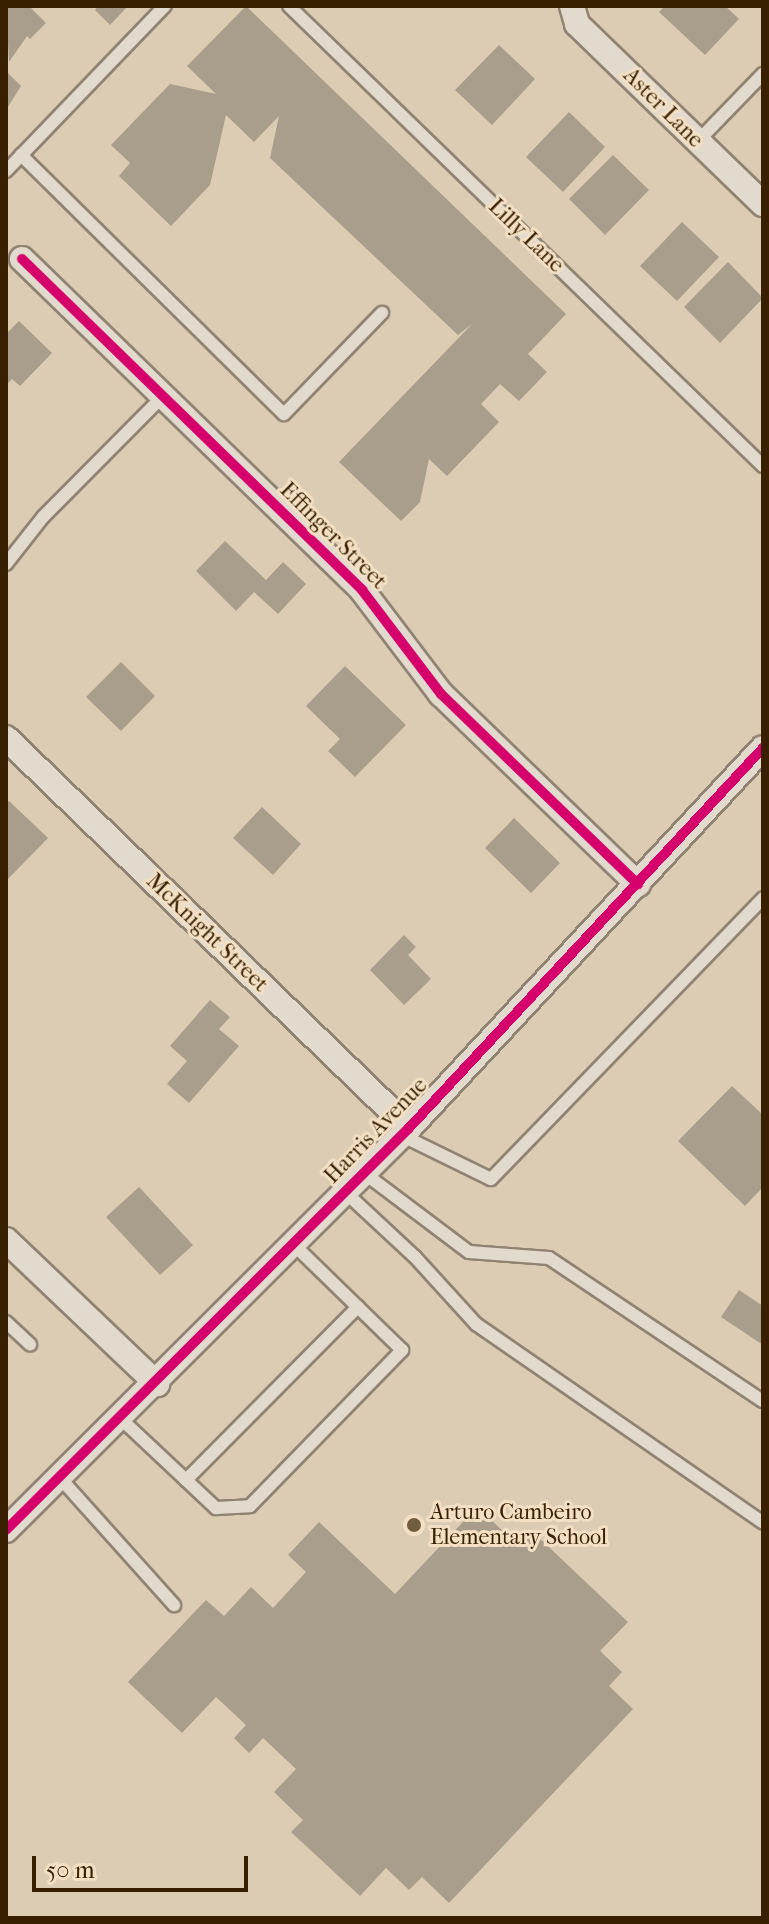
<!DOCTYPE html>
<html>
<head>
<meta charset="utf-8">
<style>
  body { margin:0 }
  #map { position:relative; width:769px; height:1924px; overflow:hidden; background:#dcccb4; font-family:"IM FELL French Canon",serif }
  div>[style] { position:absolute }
  .building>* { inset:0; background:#a99d8b }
  .roads { filter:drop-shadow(2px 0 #908372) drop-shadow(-2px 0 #908372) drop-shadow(0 2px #908372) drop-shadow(0 -2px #908372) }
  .service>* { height:12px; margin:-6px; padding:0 6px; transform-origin:6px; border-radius:6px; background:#e3dace }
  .minor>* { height:24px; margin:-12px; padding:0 12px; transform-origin:12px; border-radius:12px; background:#e3dace }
  .cycleway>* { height:10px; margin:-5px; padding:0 5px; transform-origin:5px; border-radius:5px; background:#d6006c }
  .dots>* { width:22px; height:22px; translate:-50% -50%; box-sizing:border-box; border:4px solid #f3e0c4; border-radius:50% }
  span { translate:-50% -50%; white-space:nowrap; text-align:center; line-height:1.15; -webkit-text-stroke:6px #f3e0c4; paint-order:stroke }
  .street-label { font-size:22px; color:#371f00 }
  .poi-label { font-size:22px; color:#371f00 }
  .left { translate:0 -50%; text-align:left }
  .frame { position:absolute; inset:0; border:8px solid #371f00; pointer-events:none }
  .scale { position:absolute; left:32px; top:1856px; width:216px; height:36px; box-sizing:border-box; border:4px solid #371f00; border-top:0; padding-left:10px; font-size:24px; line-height:28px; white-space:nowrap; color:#371f00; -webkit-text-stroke:6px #f3e0c4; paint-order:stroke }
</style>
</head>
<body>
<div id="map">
  <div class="building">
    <div style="clip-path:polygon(6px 6px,29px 6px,46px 23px,30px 39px,27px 36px,9px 62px)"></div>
    <div style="clip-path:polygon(98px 6px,128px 6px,110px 25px,95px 10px)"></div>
    <div style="clip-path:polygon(246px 6px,566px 314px,528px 354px,547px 372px,519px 401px,500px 384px,481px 404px,499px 422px,447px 476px,429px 459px,420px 502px,401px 521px,339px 462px,472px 324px,458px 335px,270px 158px,279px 116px,254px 142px,226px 115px,210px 185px,171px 226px,119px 176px,130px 163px,111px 145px,170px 84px,216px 94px,187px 66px)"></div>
    <div style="clip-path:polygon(665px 6px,725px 6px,739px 19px,705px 55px,659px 12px)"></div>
    <div style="clip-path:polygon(499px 45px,535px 79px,492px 125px,455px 90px)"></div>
    <div style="clip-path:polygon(6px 71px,21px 86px,6px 110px)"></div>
    <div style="clip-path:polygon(569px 112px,605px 147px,563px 192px,526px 157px)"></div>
    <div style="clip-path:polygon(613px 155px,649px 190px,605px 235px,569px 199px)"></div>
    <div style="clip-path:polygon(682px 222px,719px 257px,677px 301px,640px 266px)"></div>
    <div style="clip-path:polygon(728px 262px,763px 298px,720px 343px,684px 307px)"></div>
    <div style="clip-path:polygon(19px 321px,52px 353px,20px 386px,12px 379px,6px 385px,6px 334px)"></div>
    <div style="clip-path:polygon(225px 541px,266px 580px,283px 562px,306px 584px,278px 614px,254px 592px,236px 611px,196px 571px)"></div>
    <div style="clip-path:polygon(121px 662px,155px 696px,121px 731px,86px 697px)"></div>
    <div style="clip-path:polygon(345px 666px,406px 725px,355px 777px,328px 751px,340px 739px,306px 706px)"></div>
    <div style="clip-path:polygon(9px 801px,48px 838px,6px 881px,6px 804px)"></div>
    <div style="clip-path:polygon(262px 807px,301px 844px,273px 875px,233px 838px)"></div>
    <div style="clip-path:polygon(514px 818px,560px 863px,531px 893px,485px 848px)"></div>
    <div style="clip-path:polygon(404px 935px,416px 947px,408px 955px,431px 979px,404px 1005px,370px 970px)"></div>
    <div style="clip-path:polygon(210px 1000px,230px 1017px,219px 1029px,239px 1046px,189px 1103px,167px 1084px,187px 1061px,170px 1046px)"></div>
    <div style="clip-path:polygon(732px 1086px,763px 1115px,763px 1187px,745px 1206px,678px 1141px)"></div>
    <div style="clip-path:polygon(139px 1187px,193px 1245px,160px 1275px,106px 1217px)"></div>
    <div style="clip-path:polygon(739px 1290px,763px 1306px,763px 1345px,721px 1317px)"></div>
    <div style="clip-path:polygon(477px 1507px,519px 1546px,533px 1532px,628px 1622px,600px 1651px,622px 1672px,609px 1686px,633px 1709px,449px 1903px,422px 1877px,409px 1890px,386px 1868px,360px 1896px,291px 1832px,303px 1820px,274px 1792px,296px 1769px,263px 1738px,249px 1753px,234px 1738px,246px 1725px,216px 1697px,182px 1733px,128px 1682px,206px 1600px,224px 1616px,251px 1587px,273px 1608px,306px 1572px,288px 1555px,319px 1522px,395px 1594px)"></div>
  </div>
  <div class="roads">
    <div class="service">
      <div style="left:289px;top:6px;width:661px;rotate:44.14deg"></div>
      <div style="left:697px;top:142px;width:95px;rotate:-45.9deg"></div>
      <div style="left:21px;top:155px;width:369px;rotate:44.6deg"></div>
      <div style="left:284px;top:414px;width:141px;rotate:-45.9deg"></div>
      <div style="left:6px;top:171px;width:229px;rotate:-46.1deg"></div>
      <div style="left:6px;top:564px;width:60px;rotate:-51.8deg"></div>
      <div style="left:43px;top:517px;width:170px;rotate:-45.2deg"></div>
      <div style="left:401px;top:1135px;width:100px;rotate:26.1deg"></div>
      <div style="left:491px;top:1179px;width:391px;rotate:-45.9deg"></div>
      <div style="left:364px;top:1173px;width:131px;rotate:37deg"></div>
      <div style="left:469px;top:1252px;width:80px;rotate:4.3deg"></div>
      <div style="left:549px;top:1258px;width:257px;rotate:33.8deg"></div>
      <div style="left:345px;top:1192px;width:96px;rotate:42.9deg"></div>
      <div style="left:415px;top:1257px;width:91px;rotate:47.7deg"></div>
      <div style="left:476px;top:1324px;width:349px;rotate:34.7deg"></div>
      <div style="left:6px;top:1322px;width:33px;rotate:43deg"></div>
      <div style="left:120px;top:1418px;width:132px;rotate:43.2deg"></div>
      <div style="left:216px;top:1508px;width:34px;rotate:-3deg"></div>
      <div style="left:250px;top:1506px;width:218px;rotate:-45.7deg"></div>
      <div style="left:402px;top:1350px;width:151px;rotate:-135.8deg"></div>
      <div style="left:60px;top:1478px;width:171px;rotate:48.1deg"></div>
      <div style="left:186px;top:1480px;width:244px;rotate:-45.2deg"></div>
    </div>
    <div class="minor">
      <div style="left:572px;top:6px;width:19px;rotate:74deg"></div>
      <div style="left:577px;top:24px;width:259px;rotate:44.1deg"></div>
      <div style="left:22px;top:259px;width:475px;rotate:44.2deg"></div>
      <div style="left:362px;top:590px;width:131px;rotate:52.8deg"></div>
      <div style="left:441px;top:694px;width:274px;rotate:44deg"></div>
      <div style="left:6px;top:738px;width:561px;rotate:44.06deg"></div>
      <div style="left:6px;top:1240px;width:209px;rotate:43.6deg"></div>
      <div style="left:6px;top:1530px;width:569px;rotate:-44.93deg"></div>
      <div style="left:409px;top:1128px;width:519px;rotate:-47.03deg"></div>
    </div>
  </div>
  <div class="cycleway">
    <div style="left:22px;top:259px;width:475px;rotate:44.2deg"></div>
    <div style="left:362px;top:590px;width:131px;rotate:52.8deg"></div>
    <div style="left:441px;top:694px;width:274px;rotate:44deg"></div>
    <div style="left:6px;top:1530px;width:569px;rotate:-44.93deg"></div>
    <div style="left:409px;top:1128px;width:519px;rotate:-47.03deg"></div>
  </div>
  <div class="dots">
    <div style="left:414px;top:1525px;background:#715c3f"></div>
  </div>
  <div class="street-label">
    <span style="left:663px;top:108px;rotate:45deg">Aster Lane</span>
    <span style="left:526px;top:236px;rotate:44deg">Lilly Lane</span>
    <span style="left:333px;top:536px;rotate:45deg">Effinger Street</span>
    <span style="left:207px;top:933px;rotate:44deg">McKnight Street</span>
    <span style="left:376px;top:1131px;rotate:-46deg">Harris Avenue</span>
  </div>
  <div class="poi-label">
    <span class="left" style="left:430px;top:1525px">Arturo Cambeiro<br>Elementary School</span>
  </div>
  <div class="frame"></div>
  <div class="scale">50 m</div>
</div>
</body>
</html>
